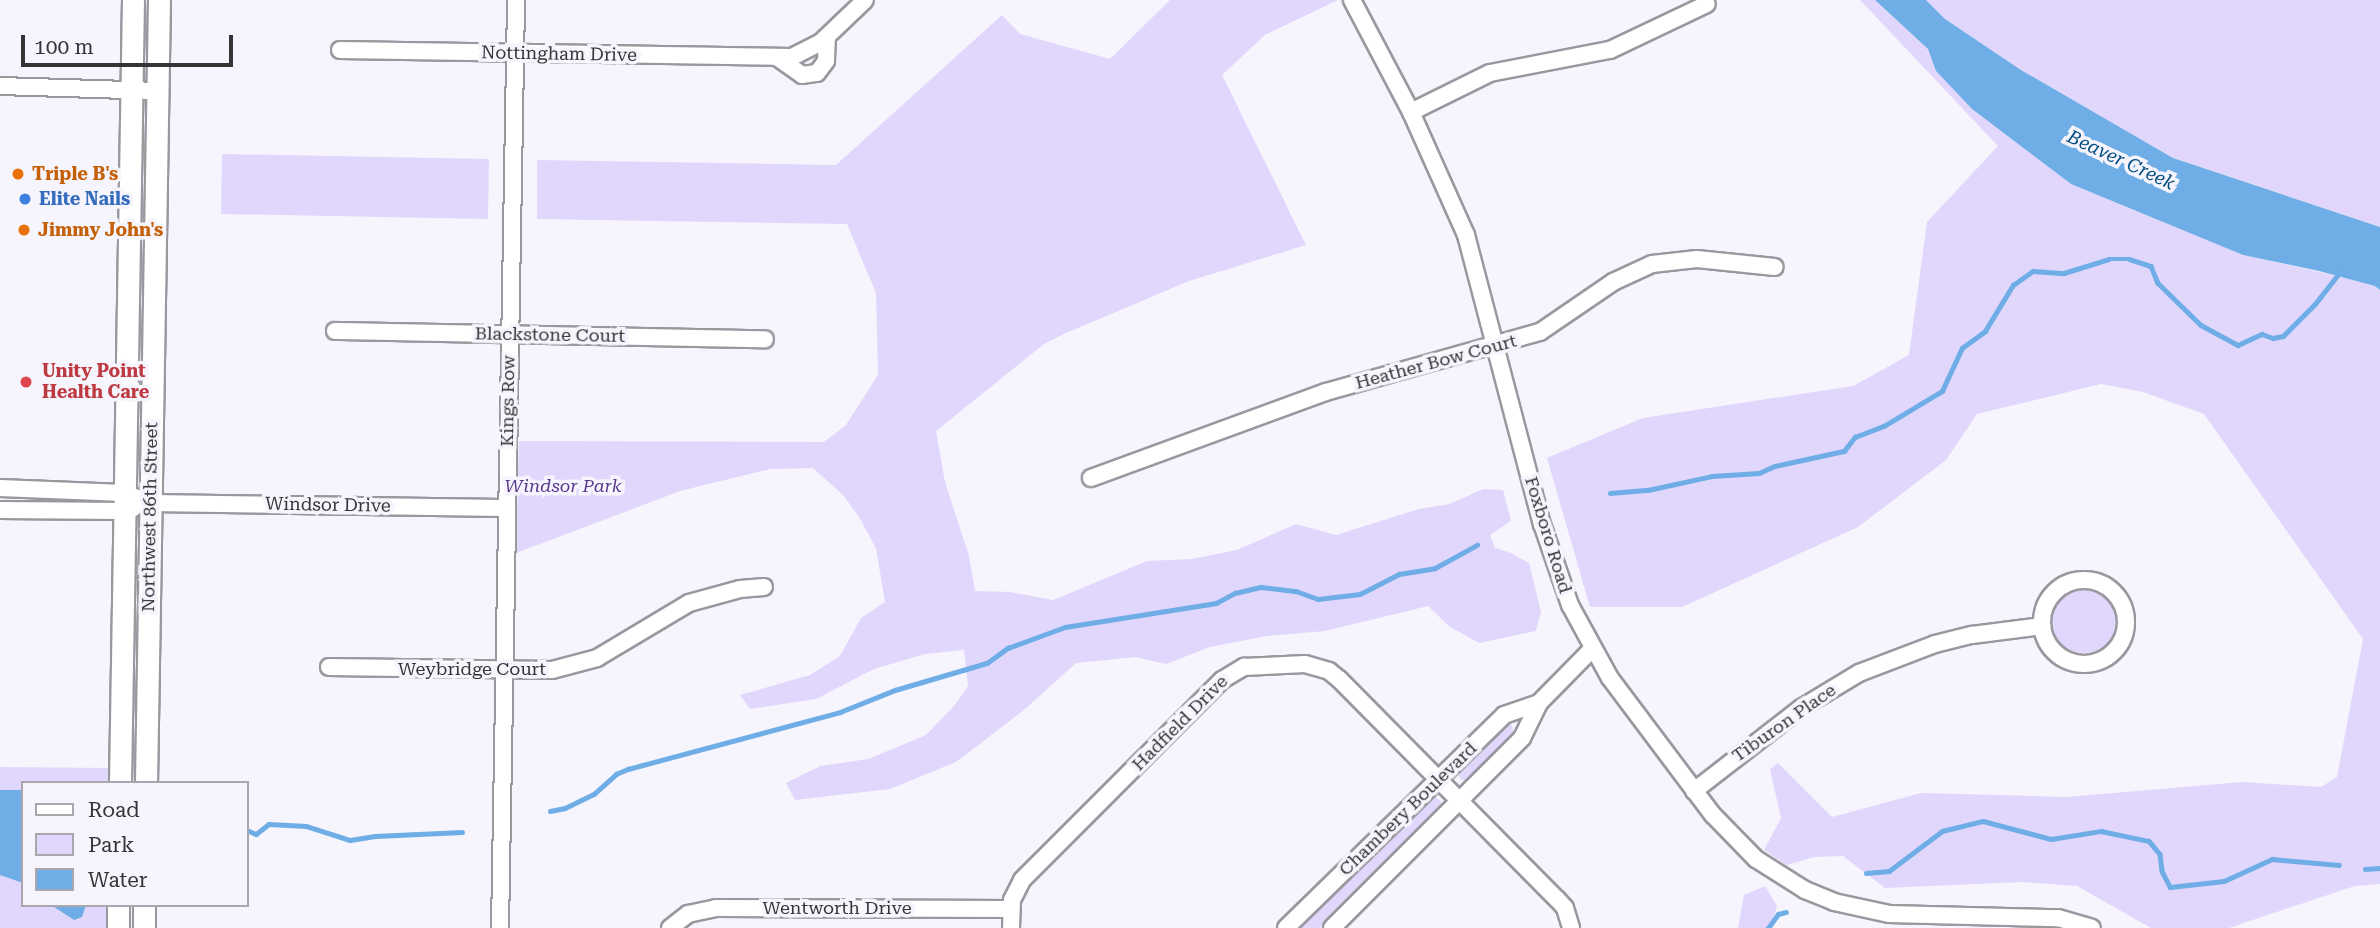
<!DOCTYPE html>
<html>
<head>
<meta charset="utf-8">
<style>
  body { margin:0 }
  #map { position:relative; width:2380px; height:928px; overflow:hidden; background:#f6f4fc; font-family:"Roboto Serif",serif }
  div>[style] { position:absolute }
  .green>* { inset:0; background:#e1d7fd }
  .round { border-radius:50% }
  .water>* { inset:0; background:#6fade6 }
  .stream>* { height:4.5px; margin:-2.25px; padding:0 2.25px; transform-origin:2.25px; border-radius:2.25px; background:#6fade6 }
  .roads { filter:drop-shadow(2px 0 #9a989f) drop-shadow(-2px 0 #9a989f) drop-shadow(0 2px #9a989f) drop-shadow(0 -2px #9a989f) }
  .minor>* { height:16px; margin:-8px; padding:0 8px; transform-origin:8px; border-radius:8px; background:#fff }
  .minor>.ring { margin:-8px; padding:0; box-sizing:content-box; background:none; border:16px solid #fff; border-radius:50% }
  .secondary>* { height:21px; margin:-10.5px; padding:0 10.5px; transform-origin:10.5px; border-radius:10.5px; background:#fff }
  .dots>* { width:19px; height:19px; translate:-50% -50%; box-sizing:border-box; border:4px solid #f6f4fc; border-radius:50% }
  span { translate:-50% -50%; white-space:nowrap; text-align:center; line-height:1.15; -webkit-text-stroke:7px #f6f4fc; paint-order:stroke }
  .street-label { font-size:18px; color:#353437 }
  .food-label { font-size:18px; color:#c56008; font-weight:700 }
  .left { translate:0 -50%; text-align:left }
  .shop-label { font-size:18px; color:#366cbe; font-weight:700 }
  .health-label { font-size:18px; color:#be3a42; font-weight:700 }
  .park-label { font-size:18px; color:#58388d; font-style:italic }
  .water-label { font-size:19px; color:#014d81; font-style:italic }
  .legend { position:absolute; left:21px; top:781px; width:228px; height:126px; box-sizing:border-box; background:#f6f4fc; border:2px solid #a9a7ad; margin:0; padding:9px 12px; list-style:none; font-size:21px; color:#353437 }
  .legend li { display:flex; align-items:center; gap:14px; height:35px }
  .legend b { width:35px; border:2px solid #a9a7ad }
  .scale { position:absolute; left:21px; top:35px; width:212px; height:32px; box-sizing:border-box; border:4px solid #353437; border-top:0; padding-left:9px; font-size:21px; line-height:24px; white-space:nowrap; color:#353437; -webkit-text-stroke:5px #f6f4fc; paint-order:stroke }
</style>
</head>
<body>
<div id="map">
  <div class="green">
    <div style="clip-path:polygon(1170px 0,1338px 0,1265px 35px,1222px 75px,1306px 245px,1189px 281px,1066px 333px,1044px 344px,936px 431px,945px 482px,969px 556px,975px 591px,1010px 592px,1053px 600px,1147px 561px,1192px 559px,1237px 550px,1296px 524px,1336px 535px,1419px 509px,1450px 504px,1483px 489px,1503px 490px,1511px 521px,1490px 535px,1495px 548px,1511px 553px,1529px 563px,1541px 612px,1536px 631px,1479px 643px,1449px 626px,1428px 606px,1325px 631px,1266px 636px,1210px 647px,1166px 664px,1136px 657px,1076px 663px,1025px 709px,956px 762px,890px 789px,795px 800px,786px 783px,820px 766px,868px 759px,926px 735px,954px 706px,968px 686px,964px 650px,925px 654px,874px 669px,816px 699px,750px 709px,740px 695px,810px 675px,840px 656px,861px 618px,885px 602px,876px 548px,859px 517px,843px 495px,813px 468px,770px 469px,680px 491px,516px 553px,519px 441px,824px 442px,846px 425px,878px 375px,876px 293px,847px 224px,537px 219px,537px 160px,836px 165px,1002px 15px,1020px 34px,1110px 59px)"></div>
    <div style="clip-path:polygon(1860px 0,1875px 0,1928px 49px,1936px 71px,1972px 109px,2071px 184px,2243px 255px,2338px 276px,2376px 286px,2380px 290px,2380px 884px,2355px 886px,2229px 928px,2151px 928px,2077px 886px,2022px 882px,1885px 888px,1843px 856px,1814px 857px,1787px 865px,1764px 850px,1781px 818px,1770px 769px,1778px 763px,1832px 817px,1921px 793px,2067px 797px,2242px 782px,2321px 787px,2337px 777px,2363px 639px,2204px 414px,2143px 392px,2101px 384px,1977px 414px,1946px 460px,1858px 527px,1682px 607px,1590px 607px,1547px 458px,1643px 418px,1853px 386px,1909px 355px,1927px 222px,1998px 146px)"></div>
    <div style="clip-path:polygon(1926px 0,2380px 0,2380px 227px,2173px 158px,2021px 70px,1945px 19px)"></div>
    <div style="clip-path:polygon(222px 154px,489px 159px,488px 219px,221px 214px)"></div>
    <div class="round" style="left:2050px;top:585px;width:68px;height:68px"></div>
    <div style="clip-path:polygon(1505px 723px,1512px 726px,1514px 737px,1470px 780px,1461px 780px,1457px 772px)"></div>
    <div style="clip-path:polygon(0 767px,110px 768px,110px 783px,23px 783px,23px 905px,108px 905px,108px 928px,0 928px)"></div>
    <div style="clip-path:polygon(1432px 795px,1441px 801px,1439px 811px,1320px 928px,1293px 928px)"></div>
    <div style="clip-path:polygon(1765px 886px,1777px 906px,1771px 928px,1738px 928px,1744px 895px)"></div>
  </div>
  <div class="water">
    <div style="clip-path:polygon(1875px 0,1926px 0,1945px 19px,2021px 70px,2173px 158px,2380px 227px,2380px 290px,2375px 286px,2319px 271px,2243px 255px,2071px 184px,1972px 109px,1936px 71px,1928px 49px)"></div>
    <div style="clip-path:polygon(0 790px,23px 790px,23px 883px,0 875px)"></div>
    <div style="clip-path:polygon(51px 905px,86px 905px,82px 917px,74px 920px)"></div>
  </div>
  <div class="stream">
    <div style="left:1610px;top:493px;width:38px;rotate:-5deg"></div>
    <div style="left:1648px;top:490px;width:66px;rotate:-12.3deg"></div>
    <div style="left:1712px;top:476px;width:47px;rotate:-3.7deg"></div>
    <div style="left:1759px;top:473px;width:17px;rotate:-24deg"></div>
    <div style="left:1775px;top:466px;width:71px;rotate:-12.3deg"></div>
    <div style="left:1844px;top:451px;width:18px;rotate:-52deg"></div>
    <div style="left:1855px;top:437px;width:31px;rotate:-21deg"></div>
    <div style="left:1884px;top:426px;width:68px;rotate:-31.1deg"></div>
    <div style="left:1942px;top:391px;width:47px;rotate:-65.1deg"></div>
    <div style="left:1962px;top:348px;width:29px;rotate:-36deg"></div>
    <div style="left:1985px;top:331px;width:54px;rotate:-58.7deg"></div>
    <div style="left:2013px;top:285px;width:24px;rotate:-35deg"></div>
    <div style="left:2033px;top:271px;width:31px;rotate:4deg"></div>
    <div style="left:2064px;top:273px;width:47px;rotate:-17.3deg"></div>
    <div style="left:2109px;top:259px;width:20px"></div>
    <div style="left:2129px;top:259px;width:23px;rotate:18deg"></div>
    <div style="left:2151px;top:266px;width:18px;rotate:68deg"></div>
    <div style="left:2158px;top:283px;width:60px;rotate:44.3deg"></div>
    <div style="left:2201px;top:325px;width:42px;rotate:28.4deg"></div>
    <div style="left:2238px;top:345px;width:26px;rotate:-25deg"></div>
    <div style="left:2262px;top:334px;width:12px;rotate:20deg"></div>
    <div style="left:2273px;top:338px;width:10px;rotate:-11deg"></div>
    <div style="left:2283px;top:336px;width:45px;rotate:-45deg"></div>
    <div style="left:2315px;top:304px;width:39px;rotate:-52deg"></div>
    <div style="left:550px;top:811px;width:15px;rotate:-11deg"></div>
    <div style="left:565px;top:808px;width:32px;rotate:-26deg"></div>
    <div style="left:594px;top:794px;width:30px;rotate:-42deg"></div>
    <div style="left:616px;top:774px;width:13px;rotate:-23deg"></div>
    <div style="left:628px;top:769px;width:220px;rotate:-15deg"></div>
    <div style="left:840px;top:712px;width:59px;rotate:-21.8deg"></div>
    <div style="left:895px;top:690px;width:96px;rotate:-16.4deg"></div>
    <div style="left:987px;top:663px;width:26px;rotate:-36deg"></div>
    <div style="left:1008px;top:648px;width:61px;rotate:-20.2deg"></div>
    <div style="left:1065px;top:627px;width:153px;rotate:-9deg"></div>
    <div style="left:1216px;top:603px;width:21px;rotate:-28deg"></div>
    <div style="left:1235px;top:593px;width:27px;rotate:-13deg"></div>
    <div style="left:1261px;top:587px;width:35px;rotate:7deg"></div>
    <div style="left:1296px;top:591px;width:23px;rotate:20deg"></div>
    <div style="left:1318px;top:599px;width:42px;rotate:-6.8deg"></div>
    <div style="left:1360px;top:594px;width:44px;rotate:-27.1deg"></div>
    <div style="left:1399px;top:574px;width:36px;rotate:-9deg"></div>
    <div style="left:1435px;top:568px;width:48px;rotate:-28.7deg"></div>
    <div style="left:247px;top:830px;width:10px;rotate:24deg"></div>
    <div style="left:256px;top:834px;width:16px;rotate:-38deg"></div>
    <div style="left:269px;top:824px;width:37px;rotate:3deg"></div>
    <div style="left:306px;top:826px;width:46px;rotate:17.7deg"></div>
    <div style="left:350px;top:840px;width:25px;rotate:-9deg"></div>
    <div style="left:375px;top:836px;width:87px;rotate:-2.6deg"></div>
    <div style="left:2365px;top:869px;width:15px;rotate:-4deg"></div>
    <div style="left:1866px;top:873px;width:23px;rotate:-5deg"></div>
    <div style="left:1889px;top:871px;width:66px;rotate:-37deg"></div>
    <div style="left:1942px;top:831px;width:42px;rotate:-13.7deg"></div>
    <div style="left:1983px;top:821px;width:70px;rotate:14.8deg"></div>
    <div style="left:2051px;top:839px;width:51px;rotate:-9.1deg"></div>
    <div style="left:2101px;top:831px;width:49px;rotate:11.8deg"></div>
    <div style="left:2149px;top:841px;width:17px;rotate:50deg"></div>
    <div style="left:2160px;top:854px;width:17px;rotate:83deg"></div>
    <div style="left:2162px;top:871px;width:18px;rotate:63deg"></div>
    <div style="left:2170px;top:887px;width:54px;rotate:-6.3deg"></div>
    <div style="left:2224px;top:881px;width:53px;rotate:-24.6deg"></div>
    <div style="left:2272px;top:859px;width:67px;rotate:5.1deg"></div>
    <div style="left:1768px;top:928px;width:17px;rotate:-54deg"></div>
    <div style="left:1778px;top:914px;width:8px;rotate:-14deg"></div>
  </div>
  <div class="roads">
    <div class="minor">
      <div style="left:1352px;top:0;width:127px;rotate:62.2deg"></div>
      <div style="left:1411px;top:112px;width:135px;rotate:65.9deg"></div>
      <div style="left:1466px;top:235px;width:299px;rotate:75.3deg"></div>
      <div style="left:1542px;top:524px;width:86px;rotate:70.9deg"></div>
      <div style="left:1570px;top:605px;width:83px;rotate:61.3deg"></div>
      <div style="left:1610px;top:678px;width:171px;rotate:53.1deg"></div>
      <div style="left:1713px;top:815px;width:62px;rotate:45.7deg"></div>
      <div style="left:1756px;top:859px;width:58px;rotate:32.3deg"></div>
      <div style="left:1805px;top:890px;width:31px;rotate:22deg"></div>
      <div style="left:1834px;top:902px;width:56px;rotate:12.3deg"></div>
      <div style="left:1889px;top:914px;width:169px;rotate:1.4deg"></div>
      <div style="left:2058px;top:918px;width:35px;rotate:16deg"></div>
      <div style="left:340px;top:50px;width:452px;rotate:0.9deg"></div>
      <div style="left:792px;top:57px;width:31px;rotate:-27deg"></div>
      <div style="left:820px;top:43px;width:62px;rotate:-43.7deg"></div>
      <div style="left:778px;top:58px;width:29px;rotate:35deg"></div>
      <div style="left:802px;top:75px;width:15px;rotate:-8deg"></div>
      <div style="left:817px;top:73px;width:15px;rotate:-53deg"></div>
      <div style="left:826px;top:61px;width:24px;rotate:-88deg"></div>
      <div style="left:0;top:86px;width:157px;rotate:1.8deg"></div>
      <div style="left:1411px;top:112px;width:88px;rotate:-26.3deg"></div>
      <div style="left:1490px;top:73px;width:122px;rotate:-10.9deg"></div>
      <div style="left:1610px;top:50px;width:107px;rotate:-25.4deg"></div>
      <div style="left:335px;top:331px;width:430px;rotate:1.1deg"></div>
      <div style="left:1091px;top:478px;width:250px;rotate:-20.1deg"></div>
      <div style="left:1326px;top:392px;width:222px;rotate:-15.7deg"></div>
      <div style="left:1540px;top:332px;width:88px;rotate:-34.4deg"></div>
      <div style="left:1613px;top:282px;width:43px;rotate:-24.8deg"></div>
      <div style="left:1652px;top:264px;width:45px;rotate:-6.3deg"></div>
      <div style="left:1697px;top:259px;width:78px;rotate:5.9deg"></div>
      <div style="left:0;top:488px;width:124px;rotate:2.3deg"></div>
      <div style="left:124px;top:493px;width:28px;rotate:21deg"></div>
      <div style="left:150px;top:503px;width:356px;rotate:0.8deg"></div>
      <div style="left:0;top:510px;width:124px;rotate:0.5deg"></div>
      <div style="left:124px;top:511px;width:10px;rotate:-17deg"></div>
      <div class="ring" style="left:2042px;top:580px;width:68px;height:68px"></div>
      <div style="left:329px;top:667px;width:223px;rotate:0.8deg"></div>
      <div style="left:552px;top:670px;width:47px;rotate:-14.9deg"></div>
      <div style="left:597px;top:658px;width:107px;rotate:-30.9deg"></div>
      <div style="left:689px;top:603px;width:53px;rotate:-15.4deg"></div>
      <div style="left:740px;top:589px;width:24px;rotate:-5deg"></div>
      <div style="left:1694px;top:791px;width:135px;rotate:-37.8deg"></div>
      <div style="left:1801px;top:708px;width:68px;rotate:-31.1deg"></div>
      <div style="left:1859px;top:673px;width:81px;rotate:-20.9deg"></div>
      <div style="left:1935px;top:644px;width:38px;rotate:-14deg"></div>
      <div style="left:1972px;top:635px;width:71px;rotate:-7.3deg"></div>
      <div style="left:500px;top:928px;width:928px;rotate:-89.01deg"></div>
      <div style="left:670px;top:928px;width:23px;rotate:-38deg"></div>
      <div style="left:688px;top:914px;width:29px;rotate:-12deg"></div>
      <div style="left:716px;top:908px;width:295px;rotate:0.2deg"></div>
      <div style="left:1011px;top:928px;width:28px;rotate:-88deg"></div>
      <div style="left:1012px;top:900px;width:22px;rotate:-63deg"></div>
      <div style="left:1022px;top:880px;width:283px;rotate:-45deg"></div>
      <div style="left:1222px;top:680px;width:26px;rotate:-31deg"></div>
      <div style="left:1244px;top:667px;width:61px;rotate:-2.8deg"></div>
      <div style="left:1305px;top:664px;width:25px;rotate:16deg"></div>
      <div style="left:1329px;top:671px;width:13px;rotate:39deg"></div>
      <div style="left:1339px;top:679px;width:310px;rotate:45.3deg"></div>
      <div style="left:1557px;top:899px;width:12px;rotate:48deg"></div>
      <div style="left:1565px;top:908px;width:21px;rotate:73deg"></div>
      <div style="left:1286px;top:928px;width:305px;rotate:-44.3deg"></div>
      <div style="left:1504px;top:715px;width:37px;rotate:-19deg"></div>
      <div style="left:1332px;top:928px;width:269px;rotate:-45deg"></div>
      <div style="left:1522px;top:738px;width:39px;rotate:-64deg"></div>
      <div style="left:1539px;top:703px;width:76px;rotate:-45.5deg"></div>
    </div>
    <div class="secondary">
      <div style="left:120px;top:783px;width:783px;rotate:-89.05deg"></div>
      <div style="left:146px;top:783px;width:783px;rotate:-89.05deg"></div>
      <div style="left:118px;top:928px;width:23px;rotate:-90deg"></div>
      <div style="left:144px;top:928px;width:23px;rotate:-90deg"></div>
    </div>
  </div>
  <div class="dots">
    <div style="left:18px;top:174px;background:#e8710a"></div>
    <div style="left:25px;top:199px;background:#3f7fe0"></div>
    <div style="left:24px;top:230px;background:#e8710a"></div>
    <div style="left:26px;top:382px;background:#e0444e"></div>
  </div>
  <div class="street-label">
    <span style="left:559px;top:54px;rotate:1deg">Nottingham Drive</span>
    <span style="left:550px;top:335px;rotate:1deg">Blackstone Court</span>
    <span style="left:1436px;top:362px;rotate:-15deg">Heather Bow Court</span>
    <span style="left:508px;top:401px;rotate:-89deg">Kings Row</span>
    <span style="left:328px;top:505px;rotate:1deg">Windsor Drive</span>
    <span style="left:150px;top:517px;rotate:-89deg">Northwest 86th Street</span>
    <span style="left:1548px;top:535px;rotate:73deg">Foxboro Road</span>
    <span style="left:472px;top:669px">Weybridge Court</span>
    <span style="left:1180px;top:723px;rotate:-45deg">Hadfield Drive</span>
    <span style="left:1784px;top:723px;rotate:-35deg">Tiburon Place</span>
    <span style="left:1408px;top:809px;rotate:-44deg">Chambery Boulevard</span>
    <span style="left:837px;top:908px">Wentworth Drive</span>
  </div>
  <div class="food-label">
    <span class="left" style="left:32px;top:174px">Triple B's</span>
    <span class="left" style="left:38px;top:230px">Jimmy John's</span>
  </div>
  <div class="shop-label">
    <span class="left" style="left:39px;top:199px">Elite Nails</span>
  </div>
  <div class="health-label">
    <span class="left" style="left:42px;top:382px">Unity Point<br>Health Care</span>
  </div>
  <div class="park-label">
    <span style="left:563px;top:486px">Windsor Park</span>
  </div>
  <div class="water-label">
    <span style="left:2121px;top:160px;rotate:25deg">Beaver Creek</span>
  </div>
  <ul class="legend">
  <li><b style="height:9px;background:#fff"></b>Road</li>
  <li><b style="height:19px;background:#e1d7fd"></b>Park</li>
  <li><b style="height:19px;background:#6fade6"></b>Water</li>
  </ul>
  <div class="scale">100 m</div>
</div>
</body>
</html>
